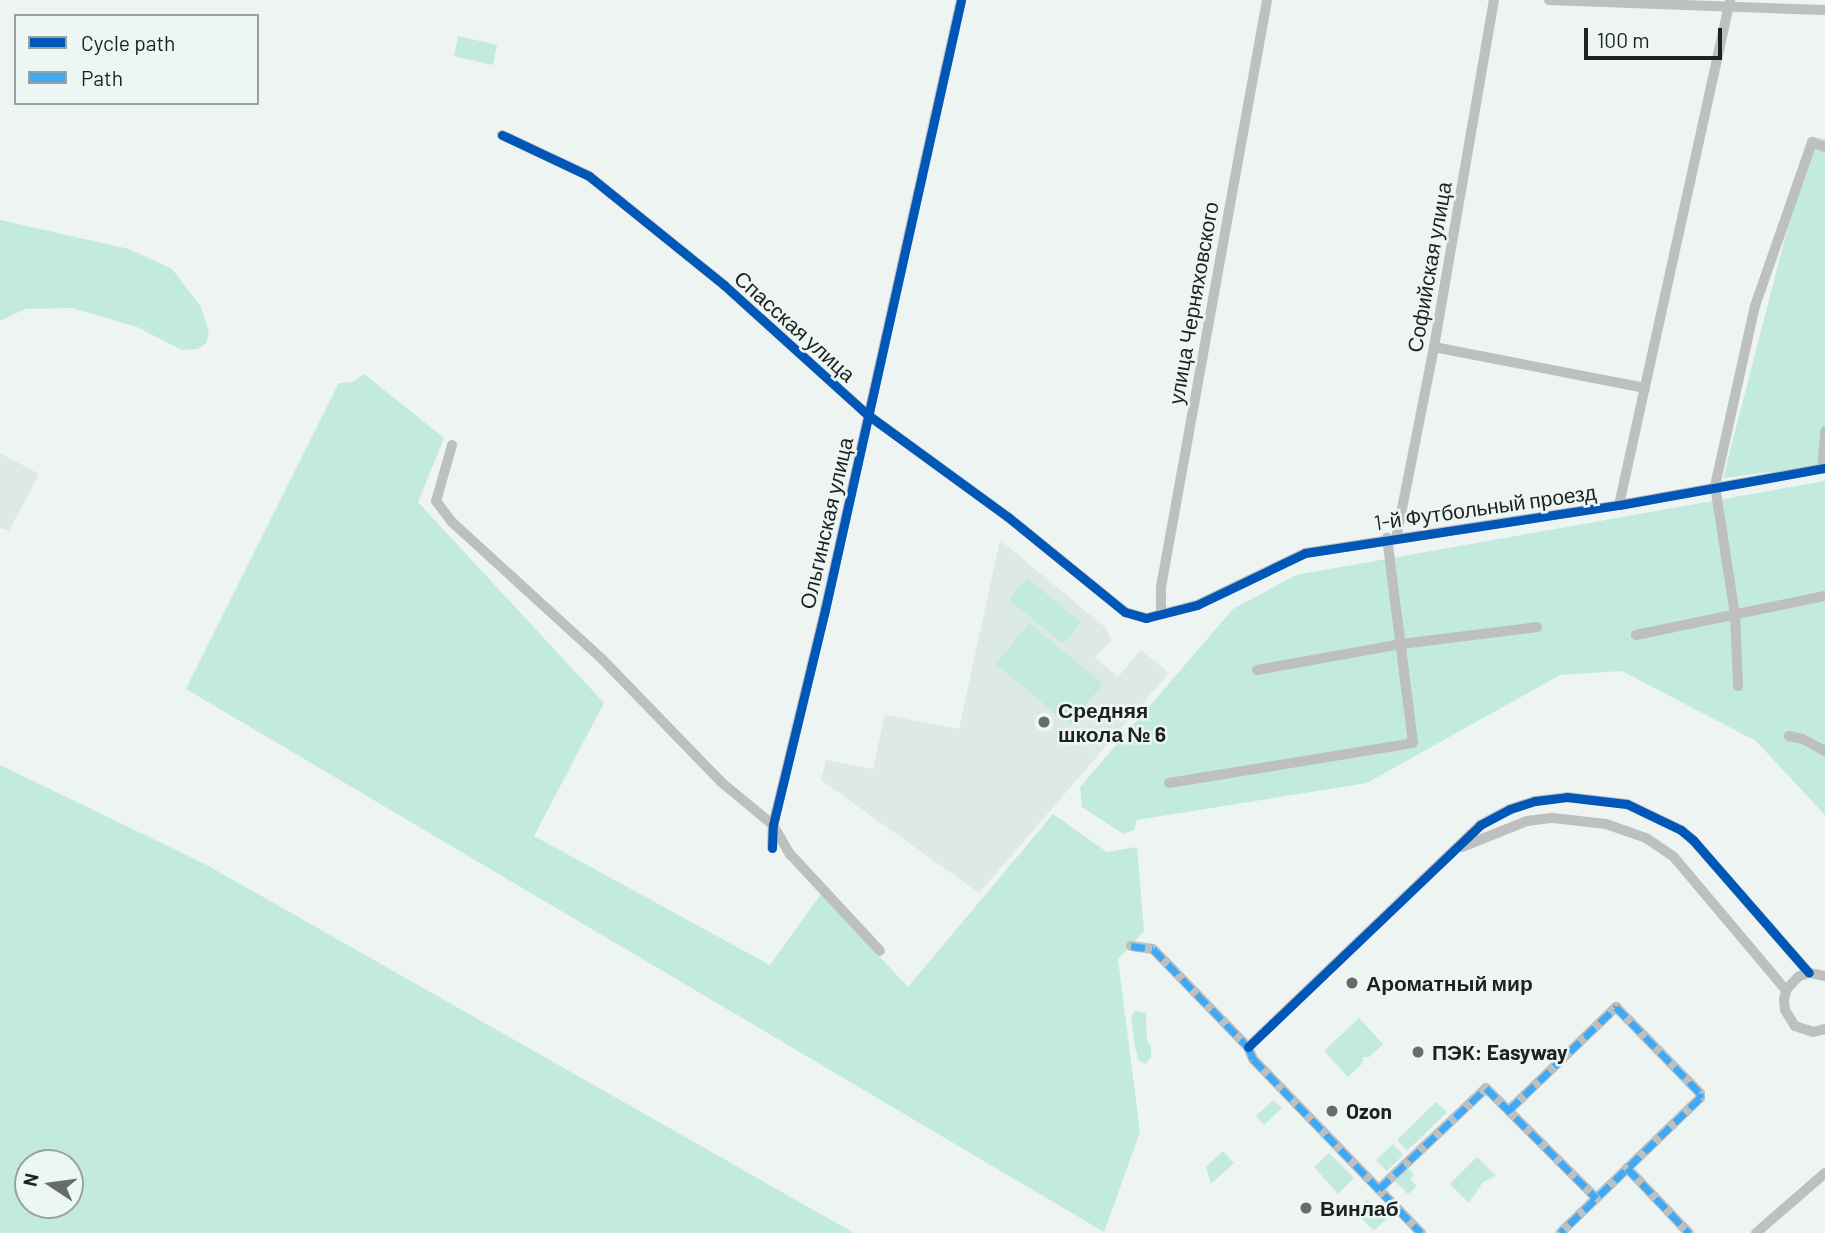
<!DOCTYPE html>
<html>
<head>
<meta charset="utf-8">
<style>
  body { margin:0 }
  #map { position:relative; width:1825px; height:1233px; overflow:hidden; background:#eef4f2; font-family:Barlow,sans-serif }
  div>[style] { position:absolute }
  .built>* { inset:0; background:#dce9e4 }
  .green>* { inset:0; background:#c3eade }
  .minor>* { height:10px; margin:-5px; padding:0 5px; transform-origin:5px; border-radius:5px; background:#bec0bf }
  .quiet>* { height:7px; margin-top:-3.5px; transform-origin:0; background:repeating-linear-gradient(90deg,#3fa9f5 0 14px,transparent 0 21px) }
  .cycleway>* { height:9px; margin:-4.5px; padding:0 4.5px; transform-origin:4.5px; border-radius:4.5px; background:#0057b8 }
  .dots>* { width:19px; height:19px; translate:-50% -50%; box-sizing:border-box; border:4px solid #ecf6f3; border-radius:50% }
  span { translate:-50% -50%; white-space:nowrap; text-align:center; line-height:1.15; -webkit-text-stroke:5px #ecf6f3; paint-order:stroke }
  .street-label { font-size:21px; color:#1e2120 }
  .poi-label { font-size:21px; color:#1e2120; font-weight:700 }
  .left { translate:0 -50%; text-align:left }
  .legend { position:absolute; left:14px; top:14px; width:245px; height:91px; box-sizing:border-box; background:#ecf6f3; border:2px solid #9aa19f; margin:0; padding:9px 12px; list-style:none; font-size:21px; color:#1e2120 }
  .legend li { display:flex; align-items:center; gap:14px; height:35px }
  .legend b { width:35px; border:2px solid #9aa19f }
  .north { position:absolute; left:14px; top:1149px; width:70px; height:70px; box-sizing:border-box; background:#ecf6f3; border:2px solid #9aa19f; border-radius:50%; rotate:283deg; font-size:19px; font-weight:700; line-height:28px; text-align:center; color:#1e2120 }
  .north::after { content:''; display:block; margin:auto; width:24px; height:32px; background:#676b6a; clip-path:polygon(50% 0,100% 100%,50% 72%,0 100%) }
  .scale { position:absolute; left:1584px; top:28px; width:138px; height:32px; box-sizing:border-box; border:4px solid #1e2120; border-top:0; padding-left:9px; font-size:21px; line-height:24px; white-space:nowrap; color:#1e2120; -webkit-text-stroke:5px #ecf6f3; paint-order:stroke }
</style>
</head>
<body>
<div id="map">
  <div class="built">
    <div style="clip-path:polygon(0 453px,39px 474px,9px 531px,0 528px)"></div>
    <div style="clip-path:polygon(1000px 540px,1106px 628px,1111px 640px,1095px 658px,1118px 677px,1141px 650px,1169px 673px,979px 893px,821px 780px,826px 760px,873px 769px,885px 715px,959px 729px)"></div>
  </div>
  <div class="green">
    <div style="clip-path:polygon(458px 36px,497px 45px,493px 65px,454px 56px)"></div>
    <div style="clip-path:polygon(1811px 137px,1825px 139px,1825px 465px,1723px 478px)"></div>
    <div style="clip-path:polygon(0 220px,129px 249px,172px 269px,201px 307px,209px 333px,206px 343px,198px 349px,182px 350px,137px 327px,72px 308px,25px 309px,0 321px)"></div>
    <div style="clip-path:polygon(364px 374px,444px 438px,418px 502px,604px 703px,534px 836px,770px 965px,821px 894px,908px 987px,1053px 814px,1107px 852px,1137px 847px,1144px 931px,1118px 959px,1140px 1132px,1104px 1232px,186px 689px,339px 383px,352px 382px)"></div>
    <div style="clip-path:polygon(1825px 481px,1825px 815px,1756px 741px,1622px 671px,1560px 675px,1367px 783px,1137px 820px,1134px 830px,1123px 834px,1082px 807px,1080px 787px,1233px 609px,1296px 575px)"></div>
    <div style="clip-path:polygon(1027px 578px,1081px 622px,1063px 644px,1009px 600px)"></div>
    <div style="clip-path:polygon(1029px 623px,1103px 684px,1069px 725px,996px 664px)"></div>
    <div style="clip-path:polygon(evenodd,0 765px,205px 864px,854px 1233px,0 1233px,0 765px,28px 1163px,70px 1163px,70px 1205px,28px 1205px,28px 1163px)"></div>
    <div style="clip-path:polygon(1135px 1011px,1146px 1013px,1147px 1042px,1151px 1046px,1151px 1058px,1145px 1064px,1138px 1059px,1135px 1046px,1131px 1017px)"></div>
    <div style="clip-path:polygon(1359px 1018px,1383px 1044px,1369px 1057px,1363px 1057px,1362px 1064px,1348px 1077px,1324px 1051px)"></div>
    <div style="clip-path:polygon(1273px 1100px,1282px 1108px,1264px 1125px,1256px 1116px)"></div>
    <div style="clip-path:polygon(1436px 1102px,1447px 1112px,1407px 1151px,1397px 1140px)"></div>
    <div style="clip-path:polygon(1393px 1144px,1403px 1155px,1387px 1171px,1376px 1160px)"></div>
    <div style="clip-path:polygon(1223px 1151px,1234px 1163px,1211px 1184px,1206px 1167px)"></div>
    <div style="clip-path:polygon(1329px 1153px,1354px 1178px,1338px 1194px,1314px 1167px)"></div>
    <div style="clip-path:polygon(1477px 1157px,1496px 1176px,1483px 1182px,1469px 1203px,1450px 1184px)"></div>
    <div style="clip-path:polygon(1408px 1168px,1414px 1175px,1410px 1179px,1417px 1186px,1408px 1194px,1395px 1181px)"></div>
    <div style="clip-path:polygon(1367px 1200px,1386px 1219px,1374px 1231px,1355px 1212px)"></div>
  </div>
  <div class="minor">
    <div style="left:1549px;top:0;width:276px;rotate:2.1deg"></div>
    <div style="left:502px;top:135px;width:96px;rotate:25.2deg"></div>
    <div style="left:589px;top:176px;width:174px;rotate:38.9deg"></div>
    <div style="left:724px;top:285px;width:194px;rotate:42.1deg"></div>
    <div style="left:868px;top:415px;width:173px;rotate:36.1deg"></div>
    <div style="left:1008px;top:517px;width:151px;rotate:39.1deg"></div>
    <div style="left:1125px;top:612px;width:22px;rotate:16deg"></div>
    <div style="left:1146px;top:618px;width:53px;rotate:-14.3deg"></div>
    <div style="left:1197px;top:605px;width:120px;rotate:-25.7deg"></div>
    <div style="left:1305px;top:553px;width:318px;rotate:-8.7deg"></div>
    <div style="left:1619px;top:505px;width:209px;rotate:-10.2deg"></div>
    <div style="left:1434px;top:347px;width:215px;rotate:11deg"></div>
    <div style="left:452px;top:445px;width:58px;rotate:105.9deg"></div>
    <div style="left:436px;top:501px;width:26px;rotate:53deg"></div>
    <div style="left:452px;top:522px;width:203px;rotate:42.4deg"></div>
    <div style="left:602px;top:659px;width:171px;rotate:45.9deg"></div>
    <div style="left:721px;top:782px;width:67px;rotate:39.6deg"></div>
    <div style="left:773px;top:825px;width:34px;rotate:60deg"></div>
    <div style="left:790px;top:854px;width:132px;rotate:47.1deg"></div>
    <div style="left:1822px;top:469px;width:38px;rotate:-85deg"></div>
    <div style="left:1619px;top:505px;width:517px;rotate:-77.6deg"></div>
    <div style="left:1396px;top:539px;width:196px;rotate:-78.8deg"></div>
    <div style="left:1434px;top:347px;width:352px;rotate:-80.2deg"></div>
    <div style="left:1161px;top:613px;width:26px;rotate:-90deg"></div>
    <div style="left:1161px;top:587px;width:596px;rotate:-79.76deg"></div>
    <div style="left:1636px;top:635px;width:193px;rotate:-11.7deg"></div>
    <div style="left:1257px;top:670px;width:146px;rotate:-10.2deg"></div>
    <div style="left:1401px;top:644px;width:137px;rotate:-7.1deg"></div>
    <div style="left:1738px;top:686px;width:71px;rotate:-92.4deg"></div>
    <div style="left:1735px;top:615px;width:131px;rotate:-98.8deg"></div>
    <div style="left:1715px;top:486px;width:184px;rotate:-77.5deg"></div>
    <div style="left:1755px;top:306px;width:174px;rotate:-70.8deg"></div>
    <div style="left:1812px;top:142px;width:14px;rotate:21deg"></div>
    <div style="left:1789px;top:736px;width:14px;rotate:12deg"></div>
    <div style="left:1803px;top:739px;width:25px;rotate:29deg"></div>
    <div style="left:1169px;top:783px;width:247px;rotate:-9.3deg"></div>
    <div style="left:1413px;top:743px;width:207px;rotate:-97.2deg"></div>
    <div style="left:1462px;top:847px;width:70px;rotate:-21.8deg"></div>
    <div style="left:1527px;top:821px;width:26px;rotate:-7deg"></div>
    <div style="left:1553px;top:818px;width:53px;rotate:6.5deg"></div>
    <div style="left:1606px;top:824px;width:42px;rotate:19.3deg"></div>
    <div style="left:1646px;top:838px;width:32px;rotate:34deg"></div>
    <div style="left:1673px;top:856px;width:175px;rotate:49.9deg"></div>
    <div style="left:772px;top:848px;width:23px;rotate:-88deg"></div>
    <div style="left:773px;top:825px;width:221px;rotate:-76.4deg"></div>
    <div style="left:825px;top:610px;width:625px;rotate:-77.43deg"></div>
    <div style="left:1131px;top:946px;width:22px;rotate:8deg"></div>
    <div style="left:1153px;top:949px;width:136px;rotate:45.9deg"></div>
    <div style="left:1248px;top:1047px;width:13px;rotate:67deg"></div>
    <div style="left:1253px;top:1059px;width:242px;rotate:46deg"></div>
    <div style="left:1825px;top:976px;width:16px;rotate:-169deg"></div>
    <div style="left:1809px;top:973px;width:10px;rotate:163deg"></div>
    <div style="left:1799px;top:976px;width:19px;rotate:133deg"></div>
    <div style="left:1786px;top:990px;width:10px;rotate:101deg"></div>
    <div style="left:1784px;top:1000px;width:10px;rotate:84deg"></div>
    <div style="left:1785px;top:1010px;width:19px;rotate:58deg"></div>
    <div style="left:1795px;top:1026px;width:19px;rotate:18deg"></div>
    <div style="left:1813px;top:1032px;width:12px;rotate:-14deg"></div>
    <div style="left:1248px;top:1047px;width:321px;rotate:-43.7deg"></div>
    <div style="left:1480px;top:825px;width:34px;rotate:-28deg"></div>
    <div style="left:1510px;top:809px;width:26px;rotate:-18deg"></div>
    <div style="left:1535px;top:801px;width:32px;rotate:-7deg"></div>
    <div style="left:1567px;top:797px;width:60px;rotate:6.7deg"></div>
    <div style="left:1627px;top:804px;width:60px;rotate:25.7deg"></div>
    <div style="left:1681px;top:830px;width:16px;rotate:40deg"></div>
    <div style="left:1693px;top:840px;width:176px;rotate:48.9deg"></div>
    <div style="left:1509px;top:1110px;width:149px;rotate:-43.9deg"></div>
    <div style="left:1616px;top:1007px;width:120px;rotate:45.7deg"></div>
    <div style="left:1700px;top:1093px;width:5px;rotate:90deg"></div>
    <div style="left:1700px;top:1098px;width:194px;rotate:136deg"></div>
    <div style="left:1627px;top:1168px;width:90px;rotate:46.4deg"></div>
    <div style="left:1379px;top:1189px;width:147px;rotate:-43.3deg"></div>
    <div style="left:1486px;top:1088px;width:156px;rotate:45deg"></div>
    <div style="left:1756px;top:1233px;width:91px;rotate:-41deg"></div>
  </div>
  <div class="quiet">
    <div style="left:1131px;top:946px;width:22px;rotate:8deg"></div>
    <div style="left:1153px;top:949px;width:136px;rotate:45.9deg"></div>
    <div style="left:1248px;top:1047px;width:13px;rotate:67deg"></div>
    <div style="left:1253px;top:1059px;width:242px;rotate:46deg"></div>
    <div style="left:1509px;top:1110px;width:149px;rotate:-43.9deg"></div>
    <div style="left:1616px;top:1007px;width:120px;rotate:45.7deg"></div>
    <div style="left:1700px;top:1093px;width:5px;rotate:90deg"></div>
    <div style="left:1700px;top:1098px;width:194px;rotate:136deg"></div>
    <div style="left:1627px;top:1168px;width:90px;rotate:46.4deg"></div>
    <div style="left:1379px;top:1189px;width:147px;rotate:-43.3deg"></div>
    <div style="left:1486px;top:1088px;width:156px;rotate:45deg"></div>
  </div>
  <div class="cycleway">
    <div style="left:502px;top:135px;width:96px;rotate:25.2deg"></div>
    <div style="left:589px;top:176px;width:174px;rotate:38.9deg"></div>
    <div style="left:724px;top:285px;width:194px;rotate:42.1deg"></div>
    <div style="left:868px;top:415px;width:173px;rotate:36.1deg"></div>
    <div style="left:1008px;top:517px;width:151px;rotate:39.1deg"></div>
    <div style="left:1125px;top:612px;width:22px;rotate:16deg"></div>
    <div style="left:1146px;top:618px;width:53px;rotate:-14.3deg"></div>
    <div style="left:1197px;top:605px;width:120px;rotate:-25.7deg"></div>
    <div style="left:1305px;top:553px;width:318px;rotate:-8.7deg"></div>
    <div style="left:1619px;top:505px;width:209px;rotate:-10.2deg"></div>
    <div style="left:772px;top:848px;width:23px;rotate:-88deg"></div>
    <div style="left:773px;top:825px;width:221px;rotate:-76.4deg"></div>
    <div style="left:825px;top:610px;width:625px;rotate:-77.43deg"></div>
    <div style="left:1248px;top:1047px;width:321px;rotate:-43.7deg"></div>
    <div style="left:1480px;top:825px;width:34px;rotate:-28deg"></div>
    <div style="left:1510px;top:809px;width:26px;rotate:-18deg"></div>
    <div style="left:1535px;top:801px;width:32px;rotate:-7deg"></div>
    <div style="left:1567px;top:797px;width:60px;rotate:6.7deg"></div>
    <div style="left:1627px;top:804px;width:60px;rotate:25.7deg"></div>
    <div style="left:1681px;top:830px;width:16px;rotate:40deg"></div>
    <div style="left:1693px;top:840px;width:176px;rotate:48.9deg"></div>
  </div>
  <div class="dots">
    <div style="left:1044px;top:722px;background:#676b6a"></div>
    <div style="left:1352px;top:983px;background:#676b6a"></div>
    <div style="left:1418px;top:1052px;background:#676b6a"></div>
    <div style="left:1332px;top:1111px;background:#676b6a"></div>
    <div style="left:1306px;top:1208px;background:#676b6a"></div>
  </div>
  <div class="street-label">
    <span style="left:1429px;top:267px;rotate:-80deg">Софийская улица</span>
    <span style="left:1193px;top:303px;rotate:-80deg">улица Черняховского</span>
    <span style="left:795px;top:326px;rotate:42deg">Спасская улица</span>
    <span style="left:1485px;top:507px;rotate:-8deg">1-й Футбольный проезд</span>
    <span style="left:826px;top:523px;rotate:-77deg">Ольгинская улица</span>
  </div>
  <div class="poi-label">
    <span class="left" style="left:1058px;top:722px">Средняя<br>школа № 6</span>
    <span class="left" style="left:1366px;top:983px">Ароматный мир</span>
    <span class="left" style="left:1432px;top:1052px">ПЭК: Easyway</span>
    <span class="left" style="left:1346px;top:1111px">Ozon</span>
    <span class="left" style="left:1320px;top:1208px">Винлаб</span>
  </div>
  <ul class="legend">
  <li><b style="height:9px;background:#0057b8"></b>Cycle path</li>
  <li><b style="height:9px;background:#3fa9f5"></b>Path</li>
  </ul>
  <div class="north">N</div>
  <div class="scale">100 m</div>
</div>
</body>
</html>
